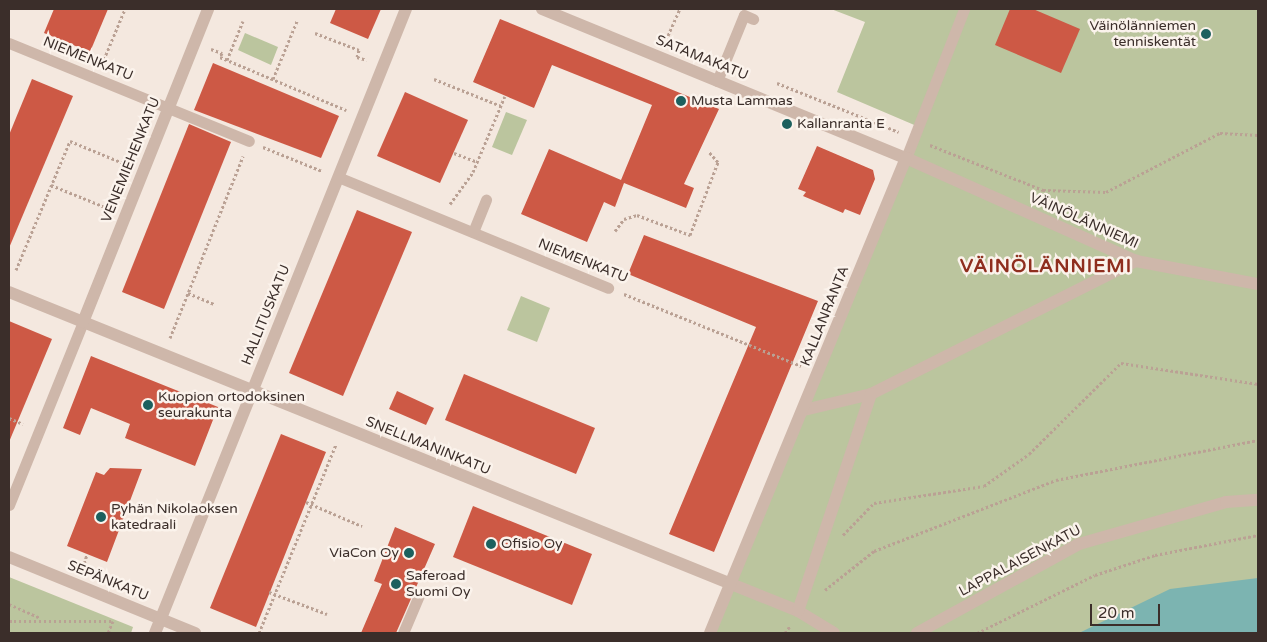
<!DOCTYPE html>
<html>
<head>
<meta charset="utf-8">
<style>
  body { margin:0 }
  #map { position:relative; width:1267px; height:642px; overflow:hidden; background:#f4e8df; font-family:"Varela Round",sans-serif }
  div>[style] { position:absolute }
  .green>* { inset:0; background:#bbc59e }
  .water>* { inset:0; background:#7cb4b1 }
  .building>* { inset:0; background:#cd5945 }
  .path>* { height:3px; margin-top:-1.5px; transform-origin:0; background:repeating-linear-gradient(90deg,#baa194 0 2.5px,transparent 0 5px) }
  .service>* { height:11px; margin:-5.5px; padding:0 5.5px; transform-origin:5.5px; border-radius:5.5px; background:#ceb7aa }
  .minor>* { height:12px; margin:-6px; padding:0 6px; transform-origin:6px; border-radius:6px; background:#ceb7aa }
  .dots>* { width:14px; height:14px; translate:-50% -50%; box-sizing:border-box; border:2px solid #fbf3ec; border-radius:50% }
  span { translate:-50% -50%; white-space:nowrap; text-align:center; line-height:1.15; -webkit-text-stroke:5px #fbf3ec; paint-order:stroke }
  .poi-label { font-size:14px; color:#3b2e2a }
  .right { translate:-100% -50%; text-align:right }
  .left { translate:0 -50%; text-align:left }
  .street-label { font-size:14px; color:#3b2e2a }
  .district-label { font-size:19px; color:#8f2e1e; font-weight:700; letter-spacing:1px }
  .frame { position:absolute; inset:0; border:10px solid #3b2e2a; pointer-events:none }
  .scale { position:absolute; left:1090px; top:604px; width:70px; height:22px; box-sizing:border-box; border:2px solid #3b2e2a; border-top:0; padding-left:6px; font-size:15px; line-height:18px; white-space:nowrap; color:#3b2e2a; -webkit-text-stroke:4px #fbf3ec; paint-order:stroke }
</style>
</head>
<body>
<div id="map">
  <div class="green">
    <div style="clip-path:polygon(831px 9px,1258px 9px,1258px 633px,713px 633px,919px 127px,837px 92px,865px 22px)"></div>
    <div style="clip-path:polygon(245px 33px,278px 47px,271px 65px,238px 50px)"></div>
    <div style="clip-path:polygon(506px 112px,527px 120px,512px 155px,492px 147px)"></div>
    <div style="clip-path:polygon(521px 296px,550px 308px,537px 342px,507px 330px)"></div>
    <div style="clip-path:polygon(9px 577px,133px 627px,131px 633px,9px 633px)"></div>
  </div>
  <div class="water">
    <div style="clip-path:polygon(1258px 578px,1258px 633px,1079px 633px,1170px 589px)"></div>
  </div>
  <div class="building">
    <div style="clip-path:polygon(54px 9px,108px 9px,90px 52px,44px 33px)"></div>
    <div style="clip-path:polygon(336px 9px,381px 9px,368px 39px,330px 23px)"></div>
    <div style="clip-path:polygon(1010px 9px,1033px 9px,1080px 29px,1061px 73px,995px 45px)"></div>
    <div style="clip-path:polygon(500px 19px,719px 109px,684px 184px,694px 188px,686px 208px,624px 183px,615px 207px,604px 202px,587px 242px,521px 214px,549px 149px,621px 180px,652px 105px,552px 65px,534px 108px,473px 82px)"></div>
    <div style="clip-path:polygon(213px 63px,339px 116px,321px 158px,194px 110px)"></div>
    <div style="clip-path:polygon(32px 79px,73px 96px,9px 248px,9px 135px)"></div>
    <div style="clip-path:polygon(405px 92px,468px 120px,440px 183px,377px 156px)"></div>
    <div style="clip-path:polygon(189px 124px,231px 142px,164px 309px,122px 292px)"></div>
    <div style="clip-path:polygon(817px 146px,873px 170px,875px 179px,860px 215px,845px 209px,843px 213px,803px 196px,806px 192px,798px 189px)"></div>
    <div style="clip-path:polygon(357px 210px,412px 232px,343px 396px,289px 373px)"></div>
    <div style="clip-path:polygon(644px 235px,818px 301px,714px 552px,669px 534px,756px 327px,628px 274px)"></div>
    <div style="clip-path:polygon(9px 321px,52px 339px,9px 442px)"></div>
    <div style="clip-path:polygon(91px 356px,218px 407px,195px 466px,125px 438px,130px 424px,91px 408px,80px 435px,63px 428px)"></div>
    <div style="clip-path:polygon(464px 374px,595px 428px,576px 474px,445px 420px)"></div>
    <div style="clip-path:polygon(397px 391px,434px 408px,426px 425px,389px 409px)"></div>
    <div style="clip-path:polygon(281px 434px,326px 452px,256px 627px,210px 608px)"></div>
    <div style="clip-path:polygon(110px 468px,142px 469px,107px 562px,67px 546px,96px 472px,104px 475px)"></div>
    <div style="clip-path:polygon(473px 506px,592px 554px,572px 605px,453px 557px)"></div>
    <div style="clip-path:polygon(395px 527px,435px 544px,396px 633px,361px 633px,382px 584px,374px 581px)"></div>
  </div>
  <div class="path">
    <div style="left:315px;top:33px;width:47px;rotate:21.1deg"></div>
    <div style="left:359px;top:50px;width:7px;rotate:106deg"></div>
    <div style="left:357px;top:57px;width:10px;rotate:17deg"></div>
    <div style="left:666px;top:40px;width:34px;rotate:-66deg"></div>
    <div style="left:211px;top:49px;width:12px;rotate:20deg"></div>
    <div style="left:222px;top:53px;width:4px;rotate:117deg"></div>
    <div style="left:220px;top:57px;width:137px;rotate:22.8deg"></div>
    <div style="left:227px;top:60px;width:42px;rotate:-67.7deg"></div>
    <div style="left:102px;top:64px;width:60px;rotate:-67.3deg"></div>
    <div style="left:273px;top:79px;width:63px;rotate:-67.5deg"></div>
    <div style="left:434px;top:79px;width:72px;rotate:21.9deg"></div>
    <div style="left:777px;top:83px;width:131px;rotate:21.9deg"></div>
    <div style="left:930px;top:145px;width:122px;rotate:21.7deg"></div>
    <div style="left:1043px;top:190px;width:63px;rotate:1.8deg"></div>
    <div style="left:1106px;top:192px;width:128px;rotate:-27.4deg"></div>
    <div style="left:1220px;top:133px;width:38px;rotate:3deg"></div>
    <div style="left:263px;top:147px;width:64px;rotate:22.1deg"></div>
    <div style="left:454px;top:153px;width:25px;rotate:21deg"></div>
    <div style="left:51px;top:185px;width:58px;rotate:22.2deg"></div>
    <div style="left:450px;top:204px;width:39px;rotate:-54deg"></div>
    <div style="left:473px;top:172px;width:82px;rotate:-67.2deg"></div>
    <div style="left:615px;top:231px;width:15px;rotate:-53deg"></div>
    <div style="left:624px;top:219px;width:14px;rotate:-17deg"></div>
    <div style="left:637px;top:215px;width:57px;rotate:20.7deg"></div>
    <div style="left:690px;top:235px;width:78px;rotate:-69deg"></div>
    <div style="left:718px;top:162px;width:13px;rotate:-132deg"></div>
    <div style="left:16px;top:270px;width:140px;rotate:-67.3deg"></div>
    <div style="left:70px;top:141px;width:57px;rotate:22.5deg"></div>
    <div style="left:188px;top:293px;width:28px;rotate:23deg"></div>
    <div style="left:624px;top:294px;width:191px;rotate:22.1deg"></div>
    <div style="left:170px;top:338px;width:196px;rotate:-68.1deg"></div>
    <div style="left:9px;top:418px;width:15px;rotate:23deg"></div>
    <div style="left:306px;top:502px;width:61px;rotate:23.2deg"></div>
    <div style="left:843px;top:535px;width:45px;rotate:-45.9deg"></div>
    <div style="left:874px;top:503px;width:111px;rotate:-8.8deg"></div>
    <div style="left:984px;top:486px;width:55px;rotate:-35.4deg"></div>
    <div style="left:1029px;top:454px;width:129px;rotate:-44.7deg"></div>
    <div style="left:1121px;top:363px;width:139px;rotate:8.7deg"></div>
    <div style="left:83px;top:568px;width:15px;rotate:-74deg"></div>
    <div style="left:825px;top:590px;width:63px;rotate:-38.5deg"></div>
    <div style="left:874px;top:551px;width:195px;rotate:-21.3deg"></div>
    <div style="left:1056px;top:480px;width:206px;rotate:-11.2deg"></div>
    <div style="left:269px;top:592px;width:62px;rotate:20.8deg"></div>
    <div style="left:9px;top:604px;width:34px;rotate:24deg"></div>
    <div style="left:9px;top:621px;width:104px"></div>
    <div style="left:113px;top:621px;width:13px;rotate:113deg"></div>
    <div style="left:259px;top:633px;width:204px;rotate:-67.8deg"></div>
    <div style="left:785px;top:633px;width:9px;rotate:-54deg"></div>
    <div style="left:977px;top:633px;width:131px;rotate:-26.2deg"></div>
    <div style="left:1095px;top:575px;width:63px;rotate:-18.4deg"></div>
    <div style="left:1155px;top:555px;width:105px;rotate:-11deg"></div>
  </div>
  <div class="service">
    <div style="left:9px;top:43px;width:259px;rotate:22.2deg"></div>
    <div style="left:717px;top:81px;width:71px;rotate:-67.8deg"></div>
    <div style="left:744px;top:15px;width:10px;rotate:24deg"></div>
    <div style="left:906px;top:158px;width:160px;rotate:-68.7deg"></div>
    <div style="left:338px;top:177px;width:292px;rotate:22.3deg"></div>
    <div style="left:473px;top:232px;width:35px;rotate:-68deg"></div>
    <div style="left:9px;top:505px;width:197px;rotate:-68deg"></div>
    <div style="left:403px;top:633px;width:43px;rotate:-67deg"></div>
  </div>
  <div class="minor">
    <div style="left:542px;top:9px;width:393px;rotate:22.3deg"></div>
    <div style="left:906px;top:158px;width:252px;rotate:24.1deg"></div>
    <div style="left:1136px;top:261px;width:124px;rotate:10.7deg"></div>
    <div style="left:9px;top:292px;width:851px;rotate:22.01deg"></div>
    <div style="left:798px;top:611px;width:42px;rotate:31.4deg"></div>
    <div style="left:83px;top:322px;width:337px;rotate:-68.2deg"></div>
    <div style="left:804px;top:410px;width:69px;rotate:-13.4deg"></div>
    <div style="left:871px;top:394px;width:297px;rotate:-26.7deg"></div>
    <div style="left:9px;top:557px;width:201px;rotate:22.2deg"></div>
    <div style="left:798px;top:611px;width:229px;rotate:-71.4deg"></div>
    <div style="left:155px;top:633px;width:673px;rotate:-68.09deg"></div>
    <div style="left:710px;top:633px;width:514px;rotate:-67.58deg"></div>
    <div style="left:917px;top:633px;width:185px;rotate:-28.8deg"></div>
    <div style="left:1079px;top:544px;width:153px;rotate:-15.9deg"></div>
    <div style="left:1226px;top:502px;width:32px;rotate:-4deg"></div>
  </div>
  <div class="dots">
    <div style="left:1206px;top:34px;background:#1c605e"></div>
    <div style="left:681px;top:101px;background:#1c605e"></div>
    <div style="left:787px;top:124px;background:#1c605e"></div>
    <div style="left:148px;top:405px;background:#1c605e"></div>
    <div style="left:101px;top:517px;background:#1c605e"></div>
    <div style="left:491px;top:544px;background:#1c605e"></div>
    <div style="left:409px;top:553px;background:#1c605e"></div>
    <div style="left:396px;top:584px;background:#1c605e"></div>
  </div>
  <div class="poi-label">
    <span class="right" style="left:1196px;top:34px">Väinölänniemen<br>tenniskentät</span>
    <span class="left" style="left:691px;top:101px">Musta Lammas</span>
    <span class="left" style="left:797px;top:124px">Kallanranta E</span>
    <span class="left" style="left:158px;top:405px">Kuopion ortodoksinen<br>seurakunta</span>
    <span class="left" style="left:111px;top:517px">Pyhän Nikolaoksen<br>katedraali</span>
    <span class="left" style="left:501px;top:544px">Ofisio Oy</span>
    <span class="right" style="left:399px;top:553px">ViaCon Oy</span>
    <span class="left" style="left:406px;top:584px">Saferoad<br>Suomi Oy</span>
  </div>
  <div class="street-label">
    <span style="left:702px;top:58px;rotate:22deg">SATAMAKATU</span>
    <span style="left:88px;top:59px;rotate:22deg">NIEMENKATU</span>
    <span style="left:131px;top:160px;rotate:-68deg">VENEMIEHENKATU</span>
    <span style="left:1084px;top:221px;rotate:24deg">VÄINÖLÄNNIEMI</span>
    <span style="left:583px;top:261px;rotate:22deg">NIEMENKATU</span>
    <span style="left:266px;top:315px;rotate:-68deg">HALLITUSKATU</span>
    <span style="left:825px;top:316px;rotate:-68deg">KALLANRANTA</span>
    <span style="left:428px;top:446px;rotate:22deg">SNELLMANINKATU</span>
    <span style="left:1020px;top:561px;rotate:-28deg">LAPPALAISENKATU</span>
    <span style="left:108px;top:581px;rotate:22deg">SEPÄNKATU</span>
  </div>
  <div class="district-label">
    <span style="left:1046px;top:267px">VÄINÖLÄNNIEMI</span>
  </div>
  <div class="frame"></div>
  <div class="scale">20 m</div>
</div>
</body>
</html>
